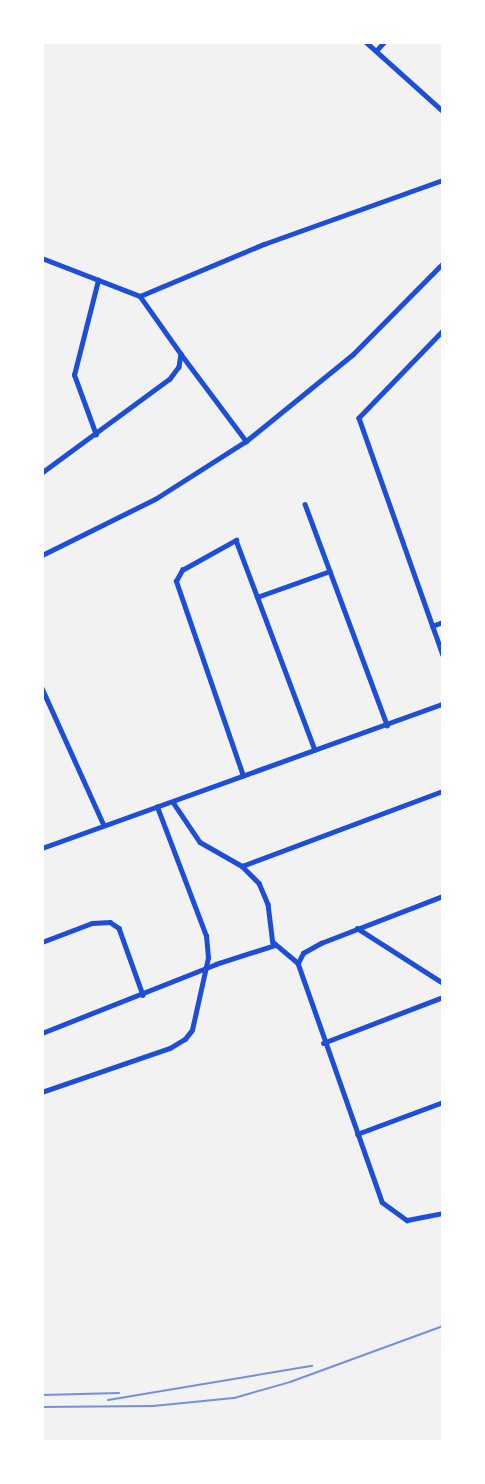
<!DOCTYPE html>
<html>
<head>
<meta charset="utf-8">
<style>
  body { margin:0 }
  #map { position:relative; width:485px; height:1484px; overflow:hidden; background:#f2f2f2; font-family:Lato,sans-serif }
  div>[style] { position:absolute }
  .minor>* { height:4.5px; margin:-2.25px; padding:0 2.25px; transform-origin:2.25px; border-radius:2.25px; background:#1d4ed8 }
  .tertiary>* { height:5px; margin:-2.5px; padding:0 2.5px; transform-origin:2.5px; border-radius:2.5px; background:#1d4ed8 }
  .rail>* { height:2px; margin:-1px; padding:0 1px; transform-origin:1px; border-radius:1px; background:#7290e2 }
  span { translate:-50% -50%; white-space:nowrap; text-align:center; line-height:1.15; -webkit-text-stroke:4.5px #fff; paint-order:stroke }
  .frame { position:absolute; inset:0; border:44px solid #fff; pointer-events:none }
</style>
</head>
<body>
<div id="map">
  <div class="minor">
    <div style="left:366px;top:42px;width:103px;rotate:41.9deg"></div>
    <div style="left:376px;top:51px;width:12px;rotate:-48deg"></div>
    <div style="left:42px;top:258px;width:105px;rotate:21.2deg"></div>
    <div style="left:140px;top:296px;width:71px;rotate:54.7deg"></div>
    <div style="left:181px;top:354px;width:13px;rotate:99deg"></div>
    <div style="left:179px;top:367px;width:15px;rotate:127deg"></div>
    <div style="left:170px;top:379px;width:159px;rotate:143.7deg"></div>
    <div style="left:140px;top:296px;width:134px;rotate:-22.8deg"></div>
    <div style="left:264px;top:244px;width:190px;rotate:-19.7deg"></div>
    <div style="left:443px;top:331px;width:121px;rotate:134deg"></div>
    <div style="left:359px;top:418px;width:251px;rotate:70.5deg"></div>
    <div style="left:181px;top:354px;width:109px;rotate:53.2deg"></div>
    <div style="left:96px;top:435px;width:64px;rotate:-110.1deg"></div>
    <div style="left:74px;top:375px;width:98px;rotate:-75.8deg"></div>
    <div style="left:305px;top:504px;width:236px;rotate:69.6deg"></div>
    <div style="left:257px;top:597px;width:77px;rotate:-19.6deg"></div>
    <div style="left:432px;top:626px;width:12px;rotate:-20deg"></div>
    <div style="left:42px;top:688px;width:150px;rotate:65.7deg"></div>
    <div style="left:243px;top:776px;width:206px;rotate:-109deg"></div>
    <div style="left:176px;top:581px;width:13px;rotate:-61deg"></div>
    <div style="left:182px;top:570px;width:62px;rotate:-29.1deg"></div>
    <div style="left:236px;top:540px;width:224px;rotate:69.4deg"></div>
    <div style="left:173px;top:802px;width:48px;rotate:56deg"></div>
    <div style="left:200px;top:842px;width:48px;rotate:29.7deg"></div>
    <div style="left:242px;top:866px;width:24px;rotate:45deg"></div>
    <div style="left:259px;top:883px;width:23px;rotate:67deg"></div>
    <div style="left:268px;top:904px;width:38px;rotate:83deg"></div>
    <div style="left:273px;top:942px;width:33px;rotate:40deg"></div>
    <div style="left:42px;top:848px;width:426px;rotate:-19.8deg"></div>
    <div style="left:242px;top:866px;width:215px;rotate:-20.5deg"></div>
    <div style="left:357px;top:928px;width:102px;rotate:32.6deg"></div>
    <div style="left:42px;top:942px;width:53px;rotate:-20.8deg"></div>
    <div style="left:92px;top:923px;width:18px;rotate:-3deg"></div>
    <div style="left:110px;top:922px;width:11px;rotate:34deg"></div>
    <div style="left:119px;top:928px;width:71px;rotate:70.3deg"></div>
    <div style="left:298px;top:963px;width:253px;rotate:70.6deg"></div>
    <div style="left:382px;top:1202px;width:31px;rotate:36deg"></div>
    <div style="left:407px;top:1220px;width:37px;rotate:-11deg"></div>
    <div style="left:298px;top:963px;width:11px;rotate:-63deg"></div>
    <div style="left:303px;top:953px;width:21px;rotate:-29deg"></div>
    <div style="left:321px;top:943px;width:131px;rotate:-21.1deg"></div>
    <div style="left:42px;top:1033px;width:187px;rotate:-21.6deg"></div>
    <div style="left:216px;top:964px;width:62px;rotate:-17.9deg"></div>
    <div style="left:323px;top:1043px;width:129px;rotate:-21deg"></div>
    <div style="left:42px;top:1092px;width:135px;rotate:-19deg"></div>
    <div style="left:170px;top:1048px;width:17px;rotate:-31deg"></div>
    <div style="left:185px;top:1039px;width:11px;rotate:-52deg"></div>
    <div style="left:192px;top:1030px;width:74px;rotate:-77.5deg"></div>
    <div style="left:208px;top:958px;width:22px;rotate:-95deg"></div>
    <div style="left:206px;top:936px;width:138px;rotate:-110.8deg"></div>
    <div style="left:357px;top:1134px;width:92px;rotate:-20.4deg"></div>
  </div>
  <div class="tertiary">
    <div style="left:42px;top:555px;width:126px;rotate:-26.4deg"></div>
    <div style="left:155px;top:499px;width:108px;rotate:-32.5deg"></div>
    <div style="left:246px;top:441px;width:138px;rotate:-39.1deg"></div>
    <div style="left:353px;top:354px;width:128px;rotate:-45.3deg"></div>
  </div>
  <div class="rail">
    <div style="left:42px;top:1395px;width:77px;rotate:-1.5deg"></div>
    <div style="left:108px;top:1400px;width:207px;rotate:-9.5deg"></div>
    <div style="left:42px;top:1407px;width:111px;rotate:-0.5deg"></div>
    <div style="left:153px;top:1406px;width:81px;rotate:-5.6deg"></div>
    <div style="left:234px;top:1398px;width:58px;rotate:-15.9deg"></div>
    <div style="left:290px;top:1382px;width:163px;rotate:-20.1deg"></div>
  </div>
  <div class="frame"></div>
</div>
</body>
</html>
